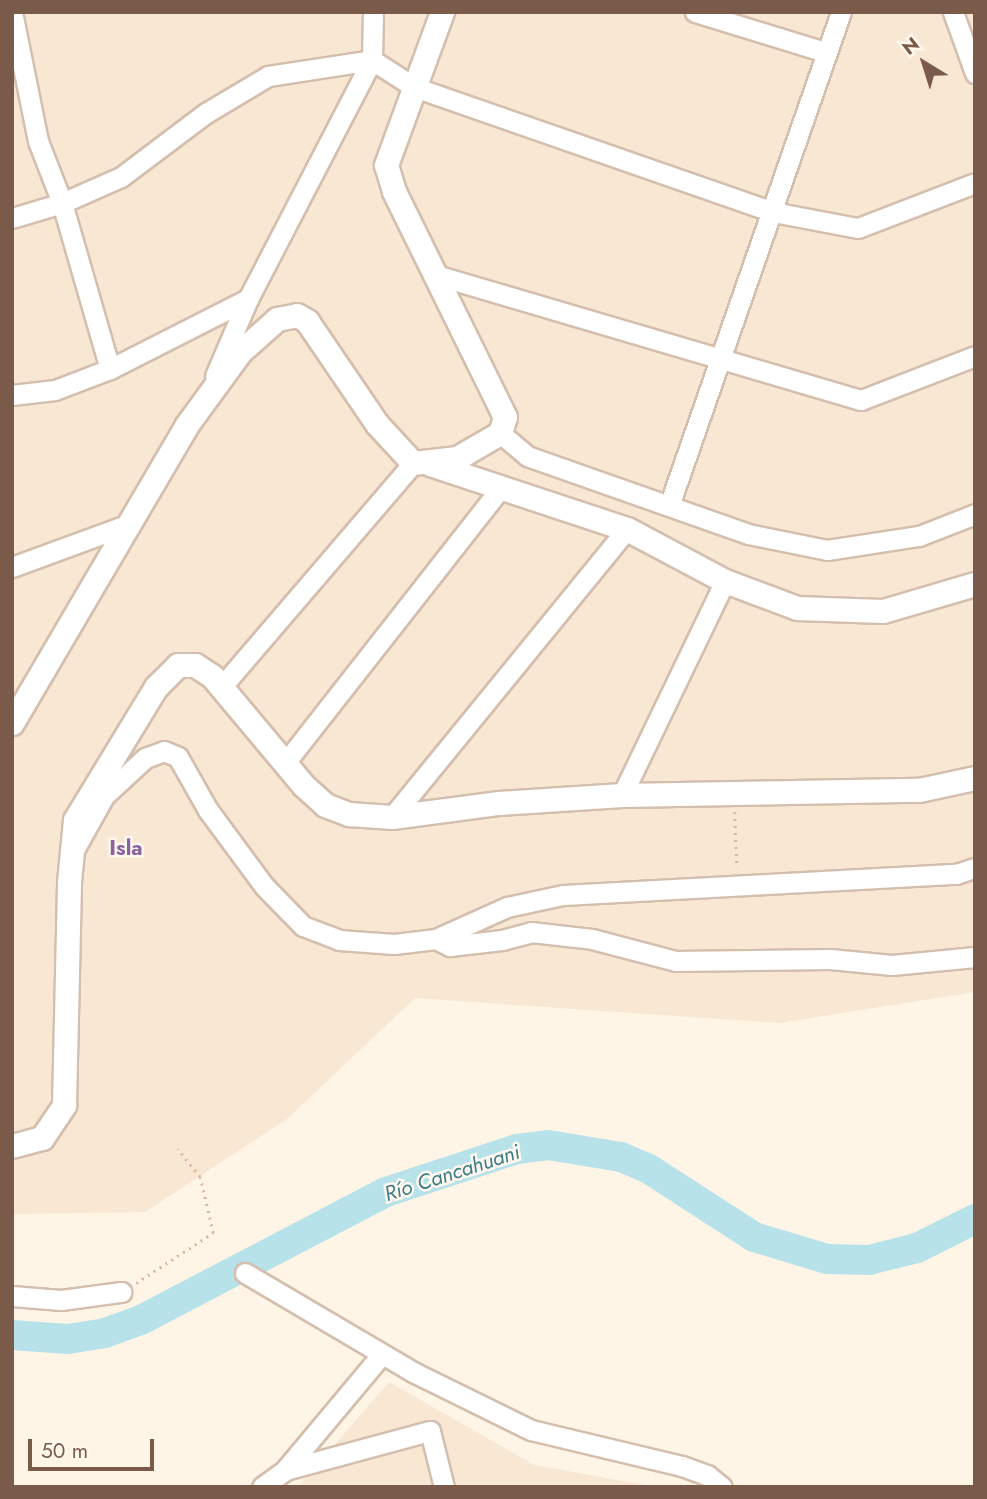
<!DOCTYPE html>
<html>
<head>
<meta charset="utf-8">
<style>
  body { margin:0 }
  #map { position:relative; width:987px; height:1499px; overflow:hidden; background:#fef5e6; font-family:Jost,sans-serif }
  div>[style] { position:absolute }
  .residential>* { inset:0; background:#f7e7d3 }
  .river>* { height:30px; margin:-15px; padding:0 15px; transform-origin:15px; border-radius:15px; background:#b8e2ea }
  .path>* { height:2.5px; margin-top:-1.25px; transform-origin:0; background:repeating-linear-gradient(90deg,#dcb69d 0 2px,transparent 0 7px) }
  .roads { filter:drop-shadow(2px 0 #d4bead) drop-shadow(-2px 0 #d4bead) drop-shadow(0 2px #d4bead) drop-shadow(0 -2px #d4bead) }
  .minor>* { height:19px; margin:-9.5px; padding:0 9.5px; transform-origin:9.5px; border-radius:9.5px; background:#fff }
  .tertiary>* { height:23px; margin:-11.5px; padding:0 11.5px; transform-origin:11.5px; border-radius:11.5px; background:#fff }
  span { translate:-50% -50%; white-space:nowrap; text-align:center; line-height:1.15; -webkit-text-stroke:5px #fff8ee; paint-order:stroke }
  .neighbourhood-label { font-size:21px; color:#8a639e; font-weight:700 }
  .water-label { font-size:21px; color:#3c7b88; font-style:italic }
  .frame { position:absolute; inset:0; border:14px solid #7a5a48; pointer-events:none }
  .north { position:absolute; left:889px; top:28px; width:70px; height:70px; -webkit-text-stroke:5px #fff8ee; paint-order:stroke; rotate:322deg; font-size:19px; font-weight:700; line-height:28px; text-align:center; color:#7a5a48 }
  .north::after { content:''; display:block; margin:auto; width:24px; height:32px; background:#7a5a48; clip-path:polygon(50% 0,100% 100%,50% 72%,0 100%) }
  .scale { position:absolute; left:28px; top:1439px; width:126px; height:32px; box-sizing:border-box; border:4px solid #7a5a48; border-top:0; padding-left:9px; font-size:21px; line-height:24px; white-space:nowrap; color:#7a5a48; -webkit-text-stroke:5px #fff8ee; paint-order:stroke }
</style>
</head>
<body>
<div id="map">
  <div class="residential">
    <div style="clip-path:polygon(12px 12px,975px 12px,975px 992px,779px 1023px,415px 998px,287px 1119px,145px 1212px,12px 1214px)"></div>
    <div style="clip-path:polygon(389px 1382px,534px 1465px,645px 1485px,298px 1487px)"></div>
  </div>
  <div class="river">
    <div style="left:12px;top:1335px;width:56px;rotate:4.1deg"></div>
    <div style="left:68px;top:1339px;width:37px;rotate:-9deg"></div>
    <div style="left:105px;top:1333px;width:38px;rotate:-20deg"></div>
    <div style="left:141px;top:1320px;width:276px;rotate:-27.6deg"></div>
    <div style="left:386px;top:1192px;width:138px;rotate:-18.2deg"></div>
    <div style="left:517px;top:1149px;width:31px;rotate:-7deg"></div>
    <div style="left:548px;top:1145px;width:74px;rotate:9.3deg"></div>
    <div style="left:621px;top:1157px;width:30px;rotate:23deg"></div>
    <div style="left:649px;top:1169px;width:125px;rotate:32.9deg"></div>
    <div style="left:754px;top:1237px;width:76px;rotate:16.8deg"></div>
    <div style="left:827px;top:1259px;width:42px;rotate:1.4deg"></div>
    <div style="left:869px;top:1260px;width:49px;rotate:-14deg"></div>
    <div style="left:917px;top:1248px;width:65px;rotate:-26.6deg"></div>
  </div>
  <div class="path">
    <div style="left:735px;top:812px;width:56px;rotate:88deg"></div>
    <div style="left:136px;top:1283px;width:92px;rotate:-33deg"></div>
    <div style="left:213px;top:1233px;width:57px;rotate:-103.1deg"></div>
    <div style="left:200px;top:1177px;width:36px;rotate:-129deg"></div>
  </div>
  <div class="roads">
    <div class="minor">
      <div style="left:12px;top:12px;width:132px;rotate:78.6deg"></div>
      <div style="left:38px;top:141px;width:66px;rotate:68.8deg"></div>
      <div style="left:62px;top:203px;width:173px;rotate:73.9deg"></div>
      <div style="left:695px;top:12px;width:136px;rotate:17.1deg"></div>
      <div style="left:953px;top:12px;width:65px;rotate:70.2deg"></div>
      <div style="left:12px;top:218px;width:52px;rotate:-16.7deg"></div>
      <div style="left:62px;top:203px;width:64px;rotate:-23.8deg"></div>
      <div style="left:121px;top:177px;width:106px;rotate:-37deg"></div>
      <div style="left:206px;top:113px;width:72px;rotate:-30.8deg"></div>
      <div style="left:268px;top:76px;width:105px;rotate:-8.7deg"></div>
      <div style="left:372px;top:60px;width:50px;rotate:32.7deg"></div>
      <div style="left:414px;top:87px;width:380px;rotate:19.2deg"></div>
      <div style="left:773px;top:212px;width:86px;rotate:10.7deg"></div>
      <div style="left:858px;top:228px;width:125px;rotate:-21deg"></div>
      <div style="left:436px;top:275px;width:443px;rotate:16.4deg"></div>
      <div style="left:861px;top:400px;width:122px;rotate:-21.1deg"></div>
      <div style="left:215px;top:376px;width:84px;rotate:-66.8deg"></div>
      <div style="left:248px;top:299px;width:269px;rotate:-62.6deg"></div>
      <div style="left:372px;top:60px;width:48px;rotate:-88.8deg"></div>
      <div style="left:12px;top:395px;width:43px;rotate:-6.6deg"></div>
      <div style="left:55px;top:390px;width:59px;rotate:-20.9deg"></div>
      <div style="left:110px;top:369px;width:155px;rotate:-26.9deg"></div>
      <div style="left:500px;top:433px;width:35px;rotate:40deg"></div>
      <div style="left:527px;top:456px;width:234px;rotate:19.4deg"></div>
      <div style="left:748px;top:534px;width:81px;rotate:11.4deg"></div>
      <div style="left:827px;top:550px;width:93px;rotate:-8.7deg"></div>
      <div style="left:919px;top:536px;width:60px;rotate:-21.4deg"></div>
      <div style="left:670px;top:503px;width:520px;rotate:-70.8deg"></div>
      <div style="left:12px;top:567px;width:125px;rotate:-20.2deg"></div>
      <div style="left:223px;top:685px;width:292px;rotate:-49.4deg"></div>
      <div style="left:285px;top:763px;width:352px;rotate:-51.9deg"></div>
      <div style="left:622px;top:795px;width:237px;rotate:-64.3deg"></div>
      <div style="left:392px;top:817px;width:372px;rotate:-50.8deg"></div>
      <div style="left:73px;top:852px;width:64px;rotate:-61deg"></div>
      <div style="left:104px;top:796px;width:56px;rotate:-42.8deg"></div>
      <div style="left:145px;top:758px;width:20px;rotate:-20deg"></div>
      <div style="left:164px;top:751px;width:15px;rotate:23deg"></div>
      <div style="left:178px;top:757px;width:61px;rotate:60.5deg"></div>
      <div style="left:208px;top:810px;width:94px;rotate:53.6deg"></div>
      <div style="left:264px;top:886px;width:56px;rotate:45.7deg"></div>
      <div style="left:303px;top:926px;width:39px;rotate:21deg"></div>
      <div style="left:339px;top:940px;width:55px;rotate:4.2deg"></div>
      <div style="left:394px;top:944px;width:42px;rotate:-6.8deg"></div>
      <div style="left:436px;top:939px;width:78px;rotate:-24.3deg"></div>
      <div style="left:507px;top:907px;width:57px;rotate:-12.1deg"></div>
      <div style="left:563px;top:895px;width:394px;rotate:-3.1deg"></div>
      <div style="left:956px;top:874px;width:20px;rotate:-18deg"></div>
      <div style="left:436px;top:939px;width:16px;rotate:27deg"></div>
      <div style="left:450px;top:946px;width:52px;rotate:-6.6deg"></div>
      <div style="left:502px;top:940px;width:30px;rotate:-15deg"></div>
      <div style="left:531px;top:932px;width:61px;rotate:6.5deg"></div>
      <div style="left:592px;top:939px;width:87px;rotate:14.7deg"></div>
      <div style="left:676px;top:961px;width:154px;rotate:-0.7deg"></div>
      <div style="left:830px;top:959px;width:62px;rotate:5.5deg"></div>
      <div style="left:892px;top:965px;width:83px;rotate:-5.5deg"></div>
      <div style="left:245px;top:1273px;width:197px;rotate:30.5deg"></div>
      <div style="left:415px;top:1373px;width:129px;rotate:26.2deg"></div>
      <div style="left:531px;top:1430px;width:155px;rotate:13.4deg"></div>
      <div style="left:682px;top:1466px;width:27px;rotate:20deg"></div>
      <div style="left:707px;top:1475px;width:19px;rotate:39deg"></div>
      <div style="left:12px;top:1296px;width:49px;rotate:4.7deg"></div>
      <div style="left:61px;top:1300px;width:61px;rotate:-7.6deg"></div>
      <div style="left:285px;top:1470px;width:150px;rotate:-15.1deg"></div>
      <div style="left:430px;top:1431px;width:58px;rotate:76deg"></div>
      <div style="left:262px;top:1487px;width:29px;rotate:-36deg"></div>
      <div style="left:285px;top:1470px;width:151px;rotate:-50.1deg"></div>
    </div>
    <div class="tertiary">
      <div style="left:430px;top:464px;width:207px;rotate:18.3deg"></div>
      <div style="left:627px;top:529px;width:111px;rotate:28deg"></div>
      <div style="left:725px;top:581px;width:77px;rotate:20.6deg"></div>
      <div style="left:797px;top:608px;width:86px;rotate:2deg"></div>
      <div style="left:883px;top:611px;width:96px;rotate:-16.4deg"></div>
      <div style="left:12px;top:723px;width:344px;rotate:-59.6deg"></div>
      <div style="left:186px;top:426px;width:92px;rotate:-53.9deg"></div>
      <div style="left:240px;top:352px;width:50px;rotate:-41.7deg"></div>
      <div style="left:277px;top:319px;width:20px;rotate:-11deg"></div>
      <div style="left:297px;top:315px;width:12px;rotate:31deg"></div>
      <div style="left:307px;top:321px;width:125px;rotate:55.8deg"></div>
      <div style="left:377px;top:424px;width:53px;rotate:47.3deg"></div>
      <div style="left:413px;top:463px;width:44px;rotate:-6.5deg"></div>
      <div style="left:457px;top:458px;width:50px;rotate:-30.2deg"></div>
      <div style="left:500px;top:433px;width:17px;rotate:-73deg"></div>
      <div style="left:505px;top:417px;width:252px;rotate:-116.2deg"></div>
      <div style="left:394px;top:191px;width:27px;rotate:-107deg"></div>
      <div style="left:386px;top:165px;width:163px;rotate:-69.9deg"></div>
      <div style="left:12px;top:1146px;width:31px;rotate:-15deg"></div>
      <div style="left:42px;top:1138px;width:40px;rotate:-56deg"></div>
      <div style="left:64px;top:1105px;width:223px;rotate:-88.7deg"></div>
      <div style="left:69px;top:882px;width:62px;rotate:-84.5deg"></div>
      <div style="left:75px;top:820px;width:156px;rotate:-58.7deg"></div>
      <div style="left:156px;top:687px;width:31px;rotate:-45deg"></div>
      <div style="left:178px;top:665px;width:17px"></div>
      <div style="left:195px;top:665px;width:20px;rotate:33deg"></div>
      <div style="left:212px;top:676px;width:142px;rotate:50.1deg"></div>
      <div style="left:303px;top:785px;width:30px;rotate:42deg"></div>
      <div style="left:325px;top:805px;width:26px;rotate:21deg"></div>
      <div style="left:349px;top:814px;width:43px;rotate:4deg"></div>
      <div style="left:392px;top:817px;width:108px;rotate:-7.5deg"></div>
      <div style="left:499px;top:803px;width:123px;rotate:-3.7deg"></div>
      <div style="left:622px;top:795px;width:297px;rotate:-1deg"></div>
      <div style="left:919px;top:790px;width:57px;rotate:-12.1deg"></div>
    </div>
  </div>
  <div class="neighbourhood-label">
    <span style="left:126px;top:848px">Isla</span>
  </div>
  <div class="water-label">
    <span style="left:452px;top:1173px;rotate:-18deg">Río Cancahuani</span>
  </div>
  <div class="frame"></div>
  <div class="north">N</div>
  <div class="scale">50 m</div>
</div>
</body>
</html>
